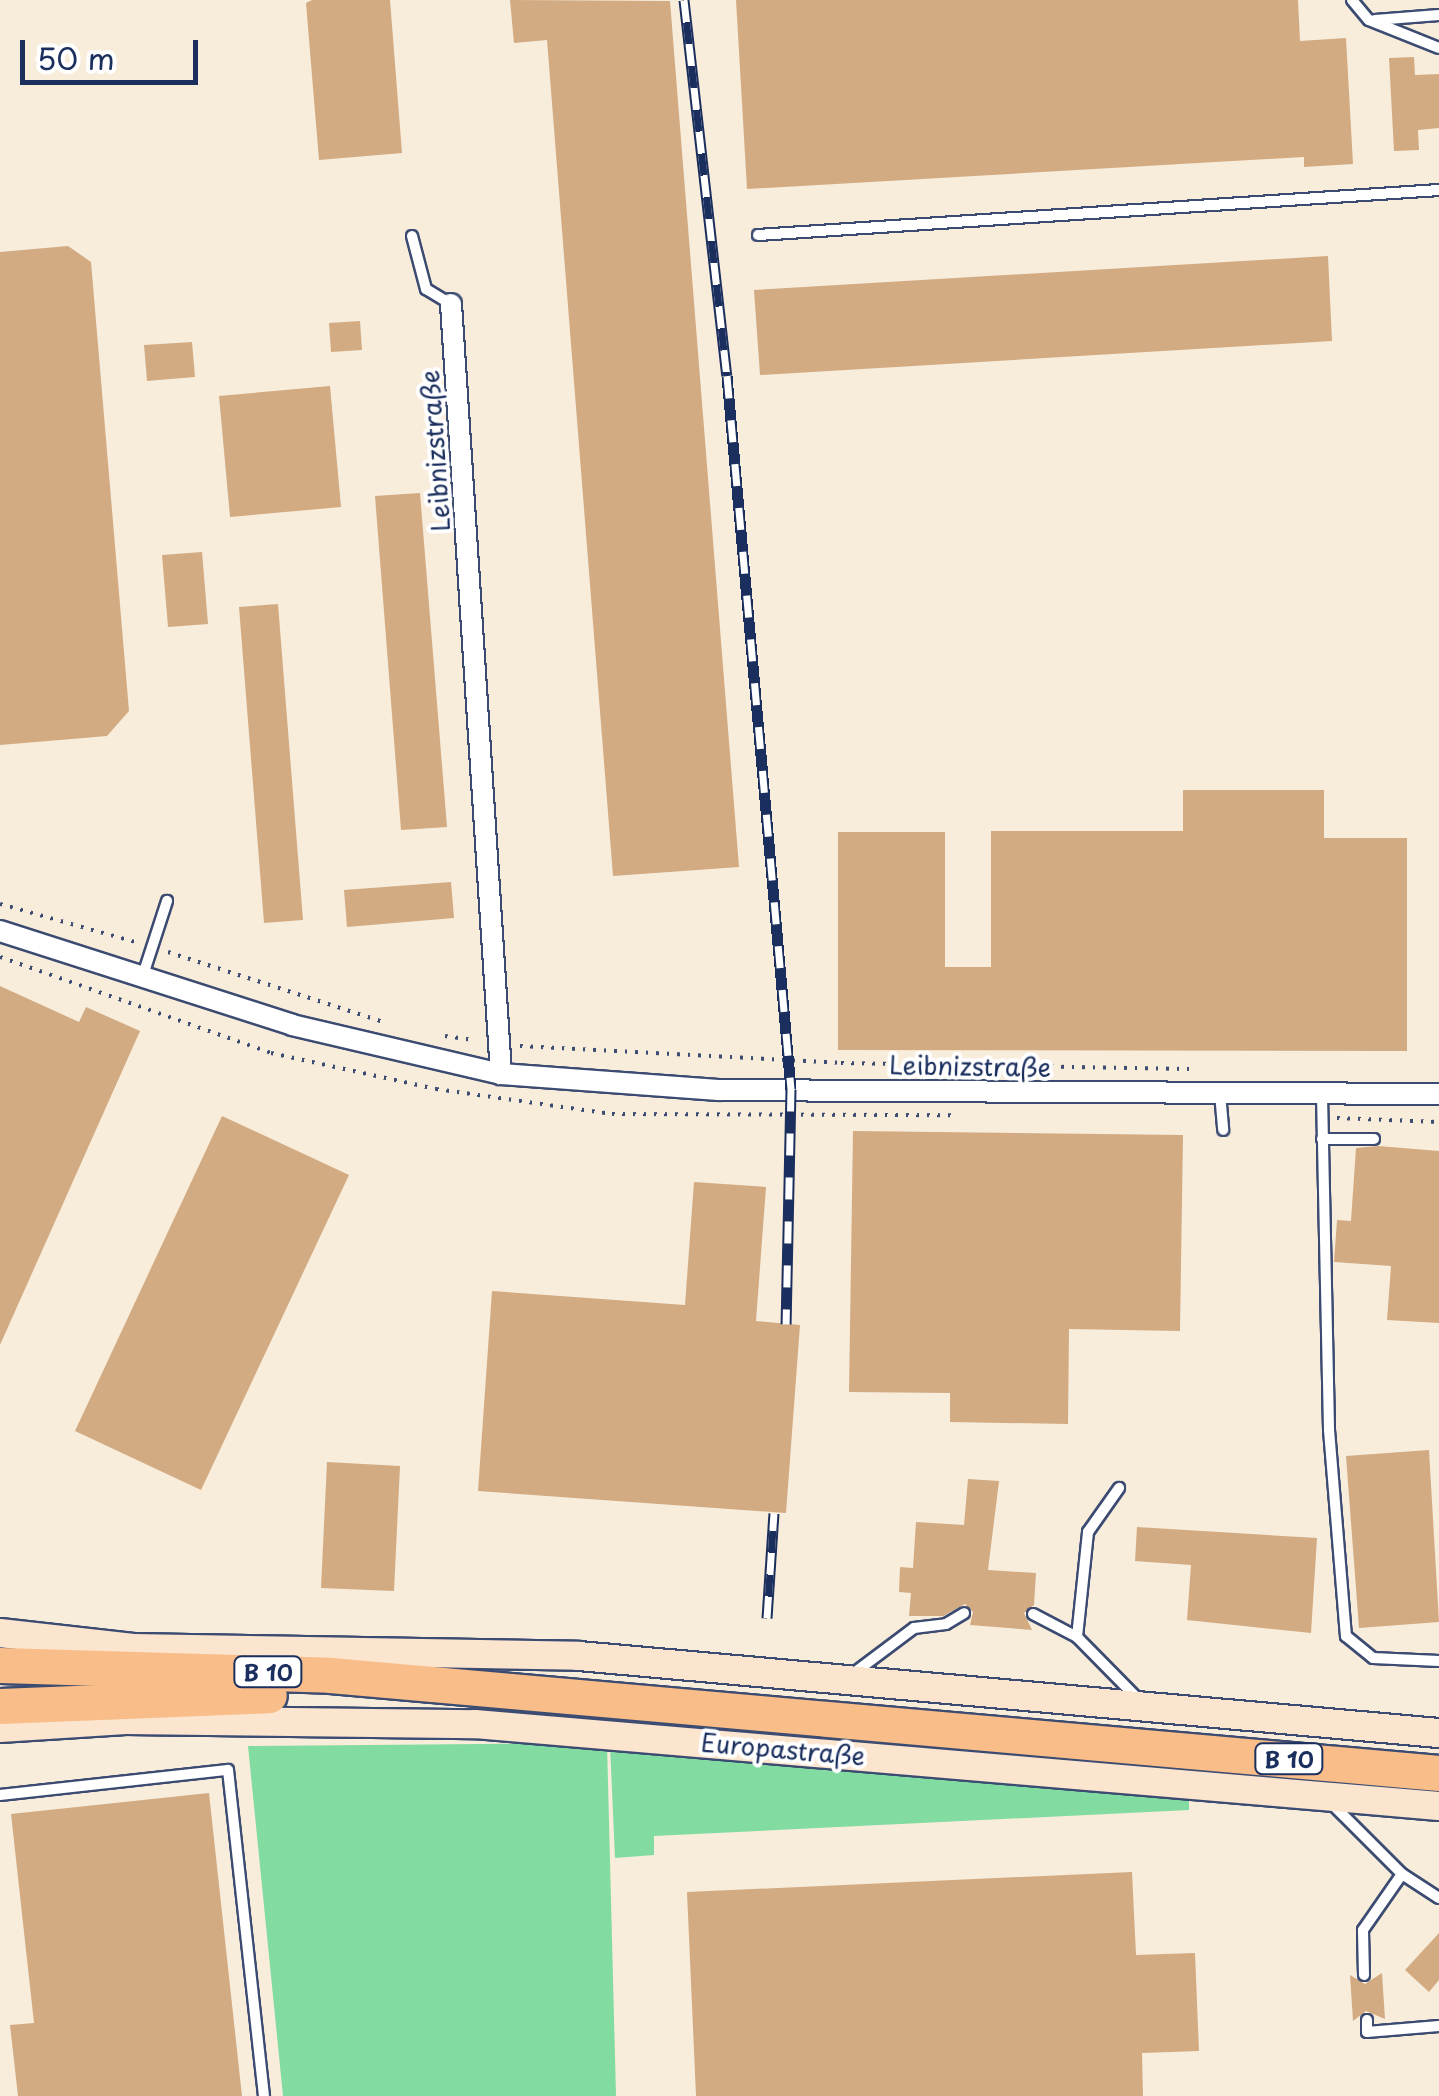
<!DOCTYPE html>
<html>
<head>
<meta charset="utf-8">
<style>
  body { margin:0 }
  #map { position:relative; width:1439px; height:2096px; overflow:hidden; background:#f8ecdb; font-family:"Playpen Sans",sans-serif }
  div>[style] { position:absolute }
  .green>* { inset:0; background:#82dca2 }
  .building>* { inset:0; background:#d2ab82 }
  .path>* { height:4px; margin-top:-2px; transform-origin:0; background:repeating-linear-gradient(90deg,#3c4b71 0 2.5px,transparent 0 10.5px) }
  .roads { filter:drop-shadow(2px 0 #3c4b71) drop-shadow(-2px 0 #3c4b71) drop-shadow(0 2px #3c4b71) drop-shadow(0 -2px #3c4b71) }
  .lane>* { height:10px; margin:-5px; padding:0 5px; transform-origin:5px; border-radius:5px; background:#fff }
  .street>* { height:20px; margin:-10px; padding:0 10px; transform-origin:10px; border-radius:10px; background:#fff }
  .secondary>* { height:28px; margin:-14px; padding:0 14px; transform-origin:14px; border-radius:14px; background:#fce5cf }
  .highway>* { height:35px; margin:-17.5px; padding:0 17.5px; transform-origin:17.5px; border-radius:17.5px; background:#f8bd88 }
  .rail>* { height:11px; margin-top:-5.5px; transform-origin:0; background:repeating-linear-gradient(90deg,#fff 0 22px,#1b2f5e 0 44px); box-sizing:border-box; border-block:2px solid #1b2f5e }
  span { translate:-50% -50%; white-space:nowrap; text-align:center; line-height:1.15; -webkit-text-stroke:8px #fff; paint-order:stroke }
  .shield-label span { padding:2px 8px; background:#fff; border:2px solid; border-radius:8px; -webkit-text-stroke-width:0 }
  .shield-label { font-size:22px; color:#1b2f5e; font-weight:700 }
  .street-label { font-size:25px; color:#1b2f5e }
  .scale { position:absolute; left:20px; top:40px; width:178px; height:45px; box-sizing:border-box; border:5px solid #1b2f5e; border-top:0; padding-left:12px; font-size:30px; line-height:35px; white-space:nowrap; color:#1b2f5e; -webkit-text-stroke:8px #fff; paint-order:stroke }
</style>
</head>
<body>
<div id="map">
  <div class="green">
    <div style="clip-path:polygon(607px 1743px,616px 2096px,283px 2096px,248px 1746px)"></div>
    <div style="clip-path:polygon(610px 1745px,1189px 1798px,1189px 1810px,654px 1836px,654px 1855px,615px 1858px)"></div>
  </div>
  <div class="building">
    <div style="clip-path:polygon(312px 0,390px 0,402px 153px,319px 160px,306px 3px)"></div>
    <div style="clip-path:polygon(510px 0,670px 1px,739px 867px,613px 876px,547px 40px,514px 43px)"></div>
    <div style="clip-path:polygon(736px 0,1298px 0,1300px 41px,1346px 38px,1353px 164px,1304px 167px,1304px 157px,747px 189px)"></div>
    <div style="clip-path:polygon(1414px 57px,1415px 75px,1439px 74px,1439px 128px,1418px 130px,1419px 150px,1394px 151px,1389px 58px)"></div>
    <div style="clip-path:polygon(68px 246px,91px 262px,129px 711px,107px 736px,0 745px,0 252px)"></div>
    <div style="clip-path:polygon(1328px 256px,1332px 341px,760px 375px,754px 290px)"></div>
    <div style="clip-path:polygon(360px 321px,362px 350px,331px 352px,329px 323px)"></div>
    <div style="clip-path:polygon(192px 342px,195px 377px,147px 381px,144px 345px)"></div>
    <div style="clip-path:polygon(330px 386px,341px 507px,230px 517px,219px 396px)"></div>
    <div style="clip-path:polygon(420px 493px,447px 827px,401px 830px,375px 496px)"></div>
    <div style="clip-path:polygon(202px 552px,208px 624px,168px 627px,162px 555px)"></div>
    <div style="clip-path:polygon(278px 604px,303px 920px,264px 923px,239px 607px)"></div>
    <div style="clip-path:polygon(1183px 790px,1324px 790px,1324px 838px,1407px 838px,1407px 1051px,838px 1050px,838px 832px,945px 832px,945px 967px,991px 967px,991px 831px,1183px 831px)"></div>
    <div style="clip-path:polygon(451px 882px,454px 918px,347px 927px,344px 890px)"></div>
    <div style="clip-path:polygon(0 986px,79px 1022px,86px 1007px,140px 1031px,0 1345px)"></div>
    <div style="clip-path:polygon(222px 1116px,349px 1175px,201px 1490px,75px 1431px)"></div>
    <div style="clip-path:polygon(853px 1131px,1183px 1135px,1180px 1331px,1069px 1329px,1068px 1424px,950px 1422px,950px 1393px,849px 1392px)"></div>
    <div style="clip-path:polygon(1378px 1146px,1439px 1151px,1439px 1323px,1387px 1320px,1391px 1266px,1334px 1262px,1337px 1220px,1351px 1221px,1356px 1148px)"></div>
    <div style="clip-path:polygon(694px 1182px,766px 1187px,756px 1321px,800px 1325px,786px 1513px,478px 1491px,492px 1291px,685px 1305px)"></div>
    <div style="clip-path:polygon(1429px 1450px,1439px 1622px,1359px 1628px,1346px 1456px)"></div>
    <div style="clip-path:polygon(327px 1462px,400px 1466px,394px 1591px,321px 1588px)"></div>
    <div style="clip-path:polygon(968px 1479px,999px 1481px,988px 1570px,1036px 1573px,1034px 1605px,1024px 1613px,1032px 1630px,970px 1625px,973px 1612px,965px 1604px,943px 1616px,909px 1616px,911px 1593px,899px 1592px,900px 1567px,913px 1568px,916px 1522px,964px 1525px)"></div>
    <div style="clip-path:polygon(1137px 1527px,1317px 1538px,1311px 1633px,1187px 1620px,1191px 1565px,1135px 1561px)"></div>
    <div style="clip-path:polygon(209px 1793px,242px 2096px,18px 2096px,10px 2025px,34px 2023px,11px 1814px)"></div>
    <div style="clip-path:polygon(1132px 1872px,1136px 1955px,1195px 1953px,1199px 2051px,1142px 2053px,1143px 2096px,696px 2096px,687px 1892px)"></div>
    <div style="clip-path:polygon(1439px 1933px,1439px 1980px,1429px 1992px,1405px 1970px)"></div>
    <div style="clip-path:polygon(1382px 1973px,1385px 2019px,1366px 2011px,1353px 2021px,1350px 1975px,1365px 1984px)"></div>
  </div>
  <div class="path">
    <div style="left:0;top:904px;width:140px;rotate:15.7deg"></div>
    <div style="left:168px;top:952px;width:230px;rotate:18deg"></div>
    <div style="left:0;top:957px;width:288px;rotate:19.5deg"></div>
    <div style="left:271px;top:1053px;width:169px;rotate:12.3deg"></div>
    <div style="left:436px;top:1089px;width:178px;rotate:8.1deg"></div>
    <div style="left:612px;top:1114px;width:341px;rotate:0.2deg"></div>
    <div style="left:445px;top:1036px;width:30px;rotate:8deg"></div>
    <div style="left:520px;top:1046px;width:321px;rotate:3deg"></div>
    <div style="left:841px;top:1063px;width:348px;rotate:1deg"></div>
    <div style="left:1337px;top:1118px;width:102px;rotate:2.2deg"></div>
  </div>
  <div class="roads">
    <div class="lane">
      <div style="left:1352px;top:0;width:26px;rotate:50deg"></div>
      <div style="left:1369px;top:20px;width:75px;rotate:21.8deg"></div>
      <div style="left:1375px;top:20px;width:64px;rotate:-4.5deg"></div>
      <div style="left:758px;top:235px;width:682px;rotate:-3.78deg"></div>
      <div style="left:412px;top:236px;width:55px;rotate:75.2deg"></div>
      <div style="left:426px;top:289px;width:29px;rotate:31deg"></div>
      <div style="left:143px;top:975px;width:78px;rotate:-72deg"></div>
      <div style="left:1220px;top:1093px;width:37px;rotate:85deg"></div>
      <div style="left:1322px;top:1095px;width:335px;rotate:88.8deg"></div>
      <div style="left:1329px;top:1430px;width:207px;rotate:85.3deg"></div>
      <div style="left:1346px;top:1636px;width:35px;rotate:39deg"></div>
      <div style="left:1373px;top:1658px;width:66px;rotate:2.6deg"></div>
      <div style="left:1322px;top:1139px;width:52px"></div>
      <div style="left:1033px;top:1614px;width:50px;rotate:27.6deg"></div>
      <div style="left:1077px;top:1637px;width:86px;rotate:45.5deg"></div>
      <div style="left:1077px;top:1637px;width:106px;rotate:-84deg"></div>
      <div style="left:1088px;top:1532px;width:54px;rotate:-54.8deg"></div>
      <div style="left:854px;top:1673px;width:75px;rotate:-36.9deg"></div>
      <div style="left:914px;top:1628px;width:32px;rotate:-7deg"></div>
      <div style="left:946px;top:1624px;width:21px;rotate:-31deg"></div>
      <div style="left:0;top:1795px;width:229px;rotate:-6.3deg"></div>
      <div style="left:228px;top:1770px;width:328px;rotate:83.7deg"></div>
      <div style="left:1333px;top:1805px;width:98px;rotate:45deg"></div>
      <div style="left:1402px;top:1874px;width:44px;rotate:33deg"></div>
      <div style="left:1364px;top:1975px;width:45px;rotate:-91.3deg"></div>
      <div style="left:1363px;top:1930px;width:68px;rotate:-55.1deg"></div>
      <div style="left:1367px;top:2020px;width:12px;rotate:90deg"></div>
      <div style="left:1367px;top:2032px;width:72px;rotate:-4.8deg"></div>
    </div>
    <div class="street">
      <div style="left:451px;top:304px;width:772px;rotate:86.28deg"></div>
      <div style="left:0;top:931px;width:307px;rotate:17.8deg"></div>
      <div style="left:292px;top:1025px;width:215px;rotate:13.2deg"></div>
      <div style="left:501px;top:1074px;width:218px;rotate:4.2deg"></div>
      <div style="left:718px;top:1090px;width:721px;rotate:0.32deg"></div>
    </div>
    <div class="secondary">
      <div style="left:0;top:1633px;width:134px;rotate:6.4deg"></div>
      <div style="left:133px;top:1648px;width:446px;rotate:1deg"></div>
      <div style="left:579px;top:1656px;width:863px;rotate:5.12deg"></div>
      <div style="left:0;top:1728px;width:126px;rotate:-3.6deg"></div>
      <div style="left:126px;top:1720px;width:349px;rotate:0.7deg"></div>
      <div style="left:475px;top:1724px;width:967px;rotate:4.86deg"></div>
    </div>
    <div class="highway">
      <div style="left:0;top:1665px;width:330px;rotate:1.7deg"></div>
      <div style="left:330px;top:1675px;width:1113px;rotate:5.05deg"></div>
      <div style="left:0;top:1706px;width:269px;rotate:-2.3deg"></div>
    </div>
  </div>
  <div class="rail">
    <div style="left:684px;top:0;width:378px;rotate:83.5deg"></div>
    <div style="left:727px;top:376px;width:716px;rotate:84.87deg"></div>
    <div style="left:791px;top:1089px;width:235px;rotate:91.2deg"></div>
    <div style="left:767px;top:1618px;width:105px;rotate:-86.2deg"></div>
  </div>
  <div class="shield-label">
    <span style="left:268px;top:1672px">B 10</span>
    <span style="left:1289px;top:1759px">B 10</span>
  </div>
  <div class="street-label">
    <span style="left:435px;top:451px;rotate:-94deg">Leibnizstraße</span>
    <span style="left:970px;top:1066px;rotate:1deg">Leibnizstraße</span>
    <span style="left:783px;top:1749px;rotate:5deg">Europastraße</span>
  </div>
  <div class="scale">50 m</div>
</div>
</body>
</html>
